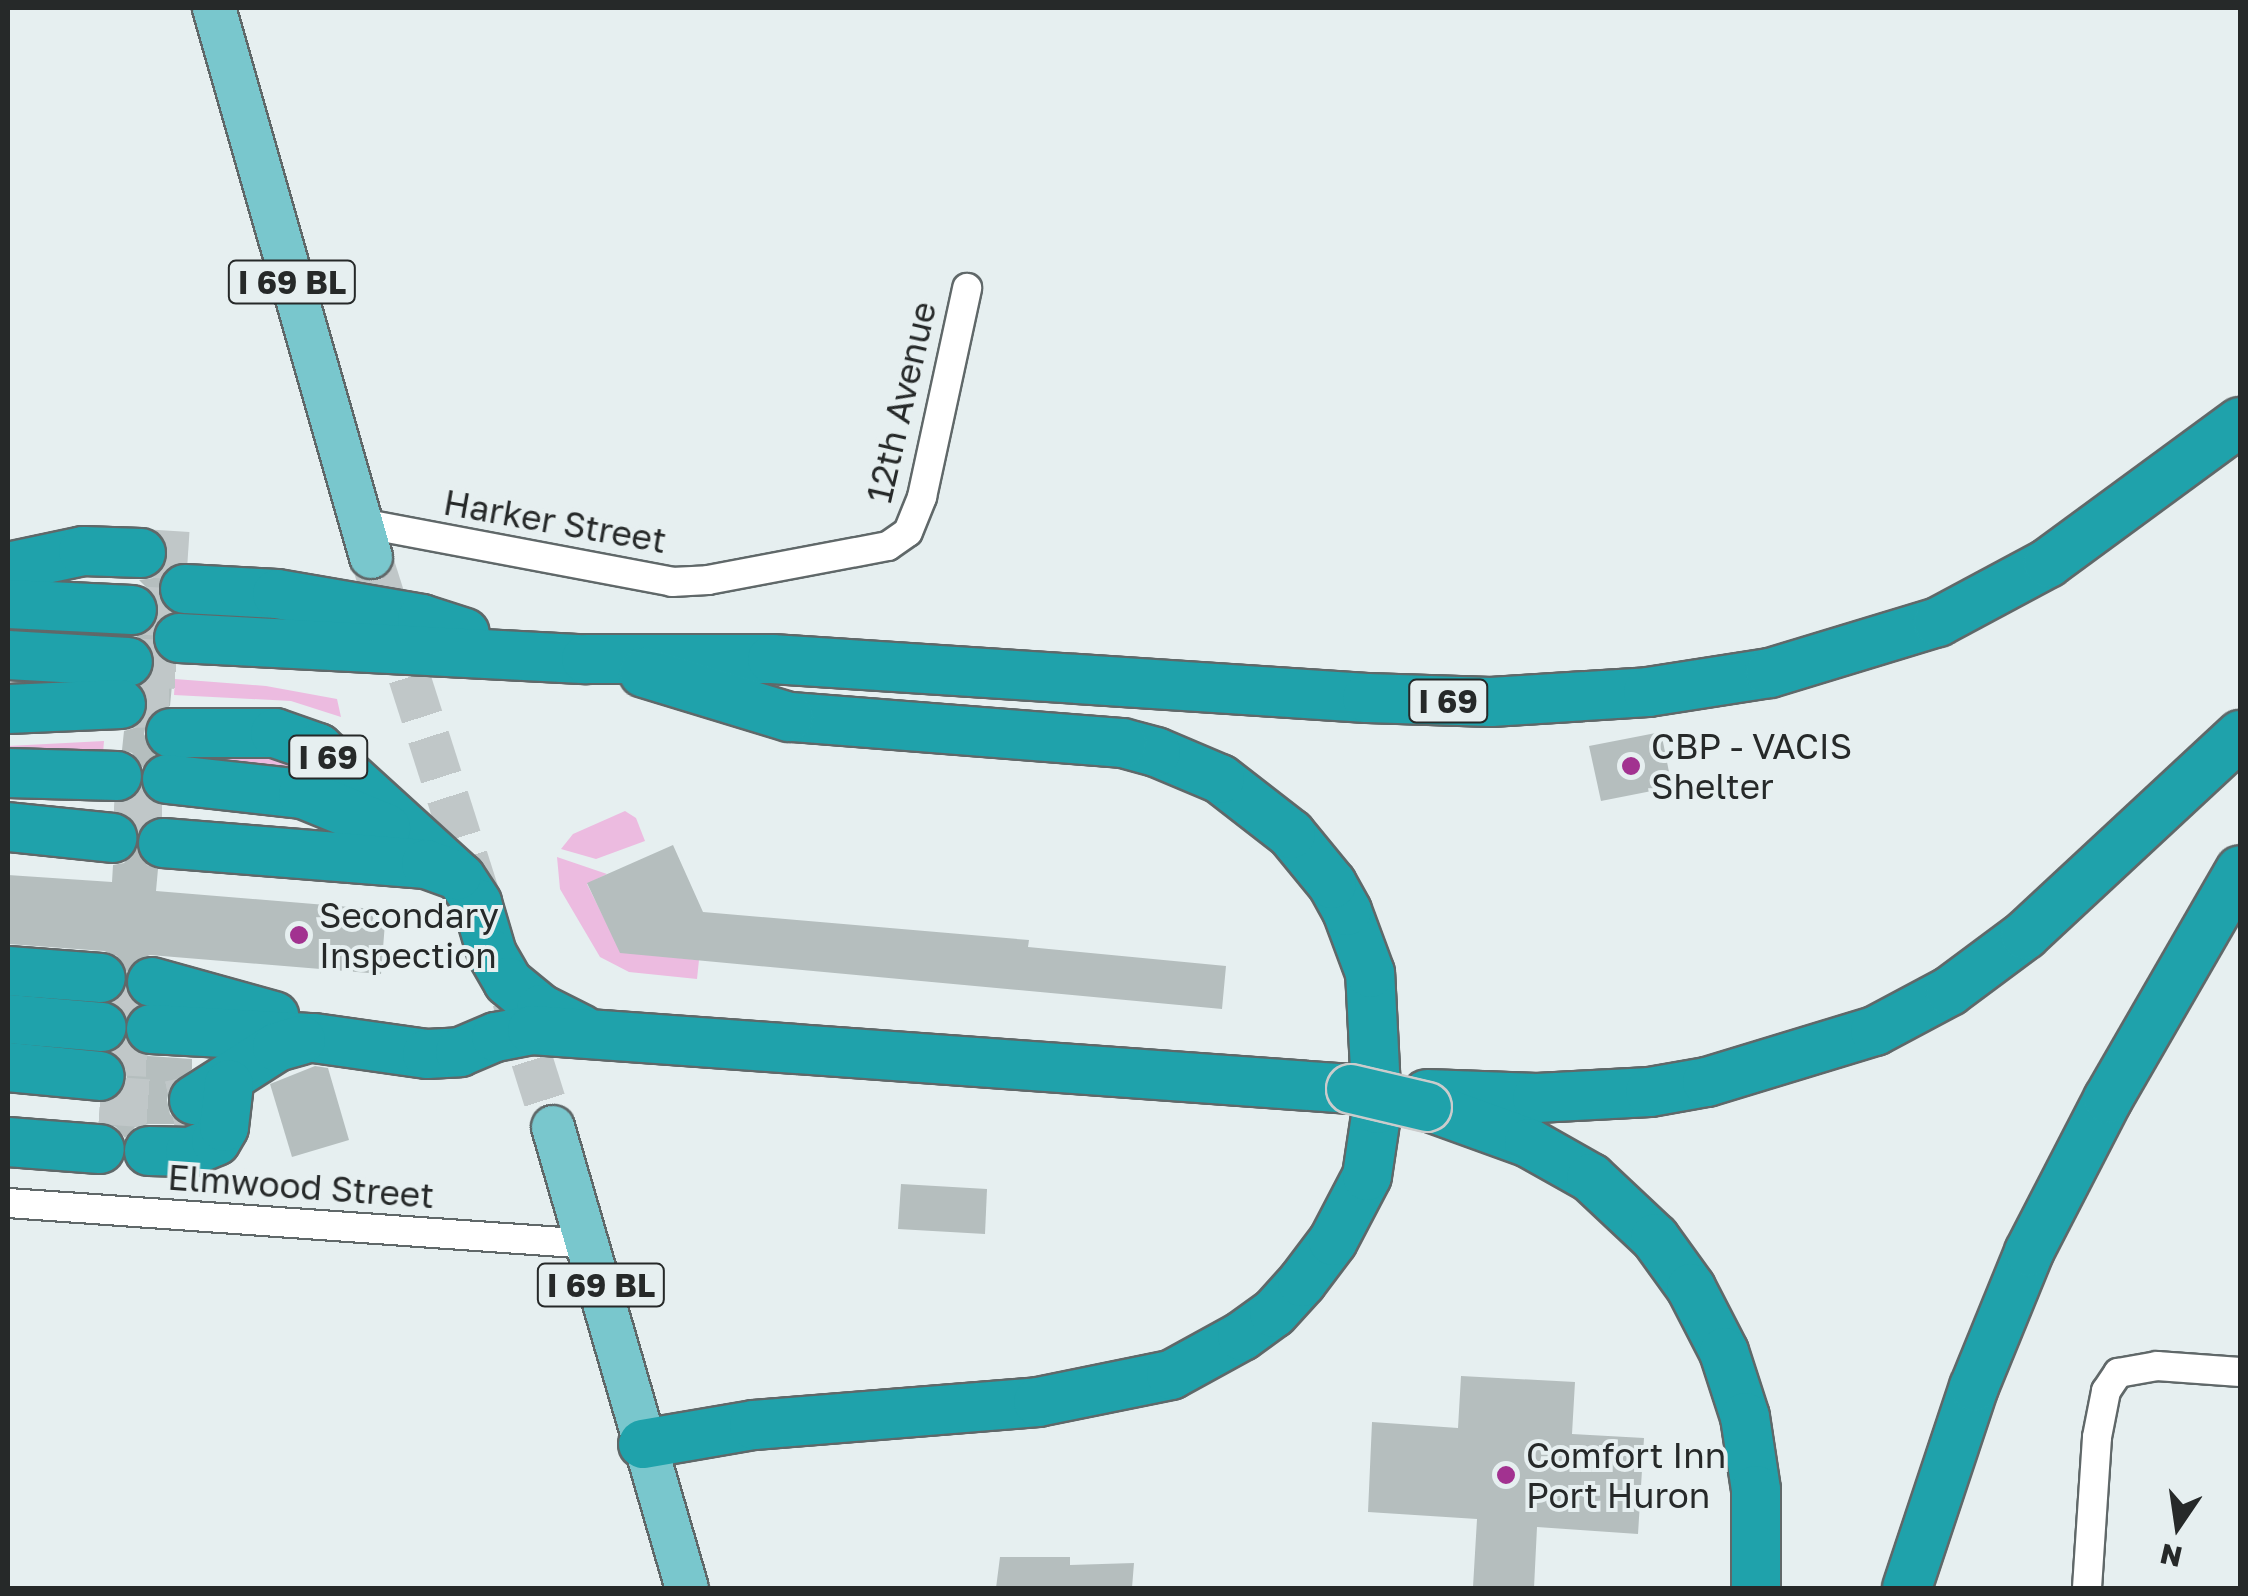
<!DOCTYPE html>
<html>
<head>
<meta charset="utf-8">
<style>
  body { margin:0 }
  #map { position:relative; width:2248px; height:1596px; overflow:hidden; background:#e6eff0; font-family:"Golos Text",sans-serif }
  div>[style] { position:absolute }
  .green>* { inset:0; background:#ecbbe0 }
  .building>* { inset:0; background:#b5bebe }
  .primary-tunnel>* { height:42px; margin-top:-21px; transform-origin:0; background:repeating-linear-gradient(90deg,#c0c7c8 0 42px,transparent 0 63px) }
  .highway-tunnel>* { height:48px; margin-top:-24px; transform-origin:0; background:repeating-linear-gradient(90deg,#c0c7c8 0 48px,transparent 0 72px) }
  .roads { filter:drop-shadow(2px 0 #606869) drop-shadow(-2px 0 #606869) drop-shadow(0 2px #606869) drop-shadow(0 -2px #606869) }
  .street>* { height:28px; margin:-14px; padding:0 14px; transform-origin:14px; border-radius:14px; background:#fff }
  .primary>* { height:42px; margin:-21px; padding:0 21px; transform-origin:21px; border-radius:21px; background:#79c7cd }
  .highway>* { height:48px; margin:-24px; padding:0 24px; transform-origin:24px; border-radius:24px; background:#1fa2ab }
  .bridges { filter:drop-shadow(2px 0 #cbcccc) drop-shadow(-2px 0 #cbcccc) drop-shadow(0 2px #cbcccc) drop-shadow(0 -2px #cbcccc) }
  .highway-bridge>* { height:48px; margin:-24px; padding:0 24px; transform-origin:24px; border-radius:24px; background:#1fa2ab }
  .dots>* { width:28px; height:28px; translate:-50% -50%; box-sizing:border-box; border:5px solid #e6eff0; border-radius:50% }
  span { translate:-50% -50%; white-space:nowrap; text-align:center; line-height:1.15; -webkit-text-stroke:8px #e6eff0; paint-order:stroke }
  .shield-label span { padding:2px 8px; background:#e6eff0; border:2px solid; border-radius:8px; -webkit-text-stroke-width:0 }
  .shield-label { font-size:32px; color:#262929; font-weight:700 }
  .street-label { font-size:35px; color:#262929 }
  .poi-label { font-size:35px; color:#262929 }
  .left { translate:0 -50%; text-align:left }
  .frame { position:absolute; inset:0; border:10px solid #262929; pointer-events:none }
  .north { position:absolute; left:2128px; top:1476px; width:100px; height:100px; -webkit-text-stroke:8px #e6eff0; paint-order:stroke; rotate:193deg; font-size:28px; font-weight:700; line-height:40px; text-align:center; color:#262929 }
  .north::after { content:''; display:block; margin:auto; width:35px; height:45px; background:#262929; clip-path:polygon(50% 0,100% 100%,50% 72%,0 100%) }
</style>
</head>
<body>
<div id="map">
  <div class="green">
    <div style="clip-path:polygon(175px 679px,266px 686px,337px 699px,341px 717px,291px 701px,174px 695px)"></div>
    <div style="clip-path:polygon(104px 741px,102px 765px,8px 761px,8px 746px)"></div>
    <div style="clip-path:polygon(167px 743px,253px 744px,310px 769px,298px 773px,166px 763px)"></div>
    <div style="clip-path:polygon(625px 811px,636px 818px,645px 841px,596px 859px,561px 849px,573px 834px)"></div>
    <div style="clip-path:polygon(557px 857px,607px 874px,587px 884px,621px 952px,699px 960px,697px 979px,629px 972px,600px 957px,560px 889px)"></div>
  </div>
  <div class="building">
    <div style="clip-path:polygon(168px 551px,186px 553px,185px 562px,172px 565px,162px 575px,160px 601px,171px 612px,156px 624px,157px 598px,139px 580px,153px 578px,164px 568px)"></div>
    <div style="clip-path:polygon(155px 624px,154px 650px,174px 664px,170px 706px,156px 710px,147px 720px,144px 734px,155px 755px,143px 768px,132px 753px,122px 750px,124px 731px,137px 727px,146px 716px,148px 702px,141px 686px,151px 676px,155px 663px,152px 649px,136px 636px)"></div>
    <div style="clip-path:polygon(1661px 732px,1672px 787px,1601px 801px,1589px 746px)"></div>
    <div style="clip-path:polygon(141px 788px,150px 800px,162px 806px,162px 816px,150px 819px,138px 833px,129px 816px,117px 811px,118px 803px,131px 800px)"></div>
    <div style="clip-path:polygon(673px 845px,703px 912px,1029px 940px,1028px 947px,1226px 966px,1222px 1009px,620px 953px,587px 883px)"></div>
    <div style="clip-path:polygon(137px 848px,147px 865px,158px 869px,156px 891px,386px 910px,381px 974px,150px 955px,134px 962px,127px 972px,117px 956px,104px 951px,8px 944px,8px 875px,112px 882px,113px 865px,124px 863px)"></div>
    <div style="clip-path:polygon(126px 989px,138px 1005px,127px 1016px,113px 1003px)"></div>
    <div style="clip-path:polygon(126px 1039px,135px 1051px,149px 1056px,192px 1059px,192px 1069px,170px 1087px,167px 1100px,170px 1114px,181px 1124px,149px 1124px,135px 1127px,125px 1138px,116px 1127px,102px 1122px,102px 1103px,122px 1093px,127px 1080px,125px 1064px,113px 1052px)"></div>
    <div style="clip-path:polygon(315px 1066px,328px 1068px,349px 1140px,292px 1157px,270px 1084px)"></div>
    <div style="clip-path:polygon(901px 1184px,987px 1189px,985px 1234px,898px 1229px)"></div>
    <div style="clip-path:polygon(1461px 1376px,1575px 1382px,1572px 1434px,1644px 1438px,1638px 1534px,1537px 1527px,1534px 1588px,1473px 1587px,1477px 1519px,1368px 1512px,1372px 1422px,1458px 1428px)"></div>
    <div style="clip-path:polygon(1000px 1557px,1070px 1557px,1070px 1565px,1134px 1563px,1132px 1588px,996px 1588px)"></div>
  </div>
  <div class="primary-tunnel">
    <div style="left:371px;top:557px;width:364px;rotate:72.3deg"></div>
    <div style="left:513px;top:1000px;width:133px;rotate:72.5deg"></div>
  </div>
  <div class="highway-tunnel">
    <div style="left:141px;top:553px;width:47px;rotate:3.7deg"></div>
    <div style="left:132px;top:610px;width:51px;rotate:3.4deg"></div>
    <div style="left:128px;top:662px;width:49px;rotate:3.5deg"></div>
    <div style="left:121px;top:704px;width:54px;rotate:-1.1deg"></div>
    <div style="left:114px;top:807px;width:51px;rotate:3.4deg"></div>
    <div style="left:100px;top:1002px;width:52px;rotate:3.3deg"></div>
    <div style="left:99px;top:1050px;width:53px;rotate:3.2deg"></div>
    <div style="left:100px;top:1100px;width:70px;rotate:4.1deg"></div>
    <div style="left:170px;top:1105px;width:25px;rotate:-12deg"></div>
  </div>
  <div class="roads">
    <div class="street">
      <div style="left:361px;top:523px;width:317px;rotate:10.7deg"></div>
      <div style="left:672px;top:582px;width:36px;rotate:-3deg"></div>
      <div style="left:708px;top:580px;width:183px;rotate:-10.7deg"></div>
      <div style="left:888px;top:546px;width:24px;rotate:-35deg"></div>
      <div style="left:908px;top:532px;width:38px;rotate:-68deg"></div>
      <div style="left:922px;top:497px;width:214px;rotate:-77.8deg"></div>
      <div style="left:8px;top:1203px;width:583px;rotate:4.03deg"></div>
      <div style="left:2087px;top:1588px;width:151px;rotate:-86.2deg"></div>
      <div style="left:2097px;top:1437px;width:47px;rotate:-78.9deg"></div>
      <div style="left:2106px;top:1391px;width:22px;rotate:-56deg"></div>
      <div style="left:2118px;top:1373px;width:40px;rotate:-10deg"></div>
      <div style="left:2157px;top:1366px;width:83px;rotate:4.1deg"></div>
    </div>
    <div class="primary">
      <div style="left:214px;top:8px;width:571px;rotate:74.04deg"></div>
      <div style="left:553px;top:1127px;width:480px;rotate:73.8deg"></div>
    </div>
    <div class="highway">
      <div style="left:8px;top:567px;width:77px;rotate:-12deg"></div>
      <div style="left:83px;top:551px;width:58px;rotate:2deg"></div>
      <div style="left:185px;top:589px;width:92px;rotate:3.1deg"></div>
      <div style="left:277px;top:594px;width:147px;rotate:9.8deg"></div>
      <div style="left:422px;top:619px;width:45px;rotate:18deg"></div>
      <div style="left:8px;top:604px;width:124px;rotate:2.8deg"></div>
      <div style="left:179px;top:638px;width:408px;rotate:3deg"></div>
      <div style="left:586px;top:659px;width:186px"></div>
      <div style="left:772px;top:659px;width:596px;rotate:3.75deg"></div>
      <div style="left:1367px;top:698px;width:124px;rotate:1.8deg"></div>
      <div style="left:1491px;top:702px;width:157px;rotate:-3.6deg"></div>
      <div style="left:1648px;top:692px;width:123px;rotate:-8.9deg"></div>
      <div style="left:1770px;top:673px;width:176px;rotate:-16.9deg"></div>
      <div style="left:1938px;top:622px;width:125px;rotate:-28.2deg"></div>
      <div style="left:2048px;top:563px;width:238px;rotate:-36.3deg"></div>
      <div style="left:8px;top:655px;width:120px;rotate:3.3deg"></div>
      <div style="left:8px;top:709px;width:113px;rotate:-2.5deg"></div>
      <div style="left:171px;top:733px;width:104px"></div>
      <div style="left:275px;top:733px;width:46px;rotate:19.2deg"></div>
      <div style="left:318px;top:748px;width:193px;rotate:42.3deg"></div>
      <div style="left:461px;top:878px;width:30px;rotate:57deg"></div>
      <div style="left:477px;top:903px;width:53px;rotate:73.6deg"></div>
      <div style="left:492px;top:954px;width:32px;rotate:60deg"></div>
      <div style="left:508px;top:982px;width:43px;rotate:39.3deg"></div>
      <div style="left:541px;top:1009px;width:45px;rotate:26.6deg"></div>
      <div style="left:8px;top:773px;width:109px;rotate:1.6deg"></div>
      <div style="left:167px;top:779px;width:137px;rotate:6.3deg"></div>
      <div style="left:303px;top:794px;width:90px;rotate:22.3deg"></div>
      <div style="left:8px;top:827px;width:105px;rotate:6deg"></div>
      <div style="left:163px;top:843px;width:264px;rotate:4.6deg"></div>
      <div style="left:426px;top:864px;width:33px;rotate:20deg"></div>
      <div style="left:8px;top:971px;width:93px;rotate:4.3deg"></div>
      <div style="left:152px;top:982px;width:127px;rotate:15.6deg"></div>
      <div style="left:8px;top:1019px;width:94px;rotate:4.9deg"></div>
      <div style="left:151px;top:1029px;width:163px;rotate:3.2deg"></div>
      <div style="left:314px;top:1038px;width:114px;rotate:8.1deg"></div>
      <div style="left:427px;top:1054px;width:33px;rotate:-3deg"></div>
      <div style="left:460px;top:1052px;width:39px;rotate:-23deg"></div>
      <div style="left:496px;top:1037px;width:37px;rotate:-11deg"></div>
      <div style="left:532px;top:1030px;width:821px;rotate:4.12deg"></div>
      <div style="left:8px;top:1067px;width:92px;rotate:5.6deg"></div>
      <div style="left:1427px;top:1094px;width:110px;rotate:2.1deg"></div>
      <div style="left:1537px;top:1098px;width:113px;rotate:-3deg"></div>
      <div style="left:1650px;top:1092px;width:58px;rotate:-10deg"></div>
      <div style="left:1707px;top:1082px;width:176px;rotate:-16.9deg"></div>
      <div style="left:1875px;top:1031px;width:85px;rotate:-28.1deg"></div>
      <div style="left:1950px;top:991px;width:94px;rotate:-36.7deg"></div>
      <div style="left:2025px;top:935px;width:294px;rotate:-42.9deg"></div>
      <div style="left:194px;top:1100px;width:98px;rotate:-32.6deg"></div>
      <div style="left:277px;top:1047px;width:25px;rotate:-16deg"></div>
      <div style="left:1435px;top:1109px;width:100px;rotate:19.9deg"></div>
      <div style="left:1529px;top:1143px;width:71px;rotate:29.4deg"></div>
      <div style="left:1591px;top:1178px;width:88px;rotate:43.2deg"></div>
      <div style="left:1655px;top:1238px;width:62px;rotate:54.2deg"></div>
      <div style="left:1691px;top:1288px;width:72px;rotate:62.7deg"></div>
      <div style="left:1724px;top:1352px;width:68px;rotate:72.1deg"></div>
      <div style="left:1745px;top:1417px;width:74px;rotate:81.4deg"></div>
      <div style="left:1756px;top:1490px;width:98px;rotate:90deg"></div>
      <div style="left:8px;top:1142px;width:92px;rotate:4.4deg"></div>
      <div style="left:149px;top:1151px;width:41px;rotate:1.4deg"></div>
      <div style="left:190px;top:1152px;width:28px;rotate:-23deg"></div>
      <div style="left:216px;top:1141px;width:16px;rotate:-60deg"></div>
      <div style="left:224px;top:1127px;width:43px;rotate:-83.4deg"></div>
      <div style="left:643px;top:1444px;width:113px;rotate:-9.7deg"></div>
      <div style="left:754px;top:1425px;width:285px;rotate:-4.6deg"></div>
      <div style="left:1038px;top:1402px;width:136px;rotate:-11.5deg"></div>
      <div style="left:1171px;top:1375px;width:81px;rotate:-28.8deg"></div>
      <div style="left:1242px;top:1336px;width:39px;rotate:-36deg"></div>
      <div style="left:1274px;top:1313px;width:42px;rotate:-47.9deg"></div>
      <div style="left:1302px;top:1282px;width:51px;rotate:-52.9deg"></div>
      <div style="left:1333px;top:1241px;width:73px;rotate:-62.4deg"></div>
      <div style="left:1367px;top:1176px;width:68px;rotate:-81.5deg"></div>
      <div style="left:1377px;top:1109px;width:136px;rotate:-92.9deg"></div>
      <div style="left:1370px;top:973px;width:66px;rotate:-110.4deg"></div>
      <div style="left:1347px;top:911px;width:31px;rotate:-119deg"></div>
      <div style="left:1332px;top:884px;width:65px;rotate:-129.4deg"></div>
      <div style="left:1291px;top:834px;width:90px;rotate:-142.2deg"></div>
      <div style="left:1220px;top:779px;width:69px;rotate:-157.1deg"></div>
      <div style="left:1156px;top:752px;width:35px;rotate:-165deg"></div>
      <div style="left:1122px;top:743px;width:334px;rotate:-175.5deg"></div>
      <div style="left:789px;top:717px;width:152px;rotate:-163.1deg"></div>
      <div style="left:1907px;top:1588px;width:212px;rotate:-71.6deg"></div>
      <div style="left:1974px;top:1387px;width:146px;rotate:-67.8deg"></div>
      <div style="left:2029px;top:1252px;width:172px;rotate:-62.7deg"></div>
      <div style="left:2108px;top:1099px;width:264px;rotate:-60deg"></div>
    </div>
  </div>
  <div class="bridges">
    <div class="highway-bridge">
      <div style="left:1351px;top:1089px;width:78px;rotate:13.3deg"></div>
    </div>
  </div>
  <div class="dots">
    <div style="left:1631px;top:766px;background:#a23290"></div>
    <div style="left:299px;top:935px;background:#a23290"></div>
    <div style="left:1506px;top:1475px;background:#a23290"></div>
  </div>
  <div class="shield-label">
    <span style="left:292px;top:282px">I 69 BL</span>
    <span style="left:1448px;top:701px">I 69</span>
    <span style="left:328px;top:757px">I 69</span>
    <span style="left:601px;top:1285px">I 69 BL</span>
  </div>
  <div class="street-label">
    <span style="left:901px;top:402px;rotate:-77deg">12th Avenue</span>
    <span style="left:555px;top:521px;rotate:10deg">Harker Street</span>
    <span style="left:301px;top:1186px;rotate:4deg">Elmwood Street</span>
  </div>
  <div class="poi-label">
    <span class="left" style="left:1651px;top:766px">CBP - VACIS<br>Shelter</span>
    <span class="left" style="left:319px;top:935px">Secondary<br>Inspection</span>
    <span class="left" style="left:1526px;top:1475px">Comfort Inn<br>Port Huron</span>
  </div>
  <div class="frame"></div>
  <div class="north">N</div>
</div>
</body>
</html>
